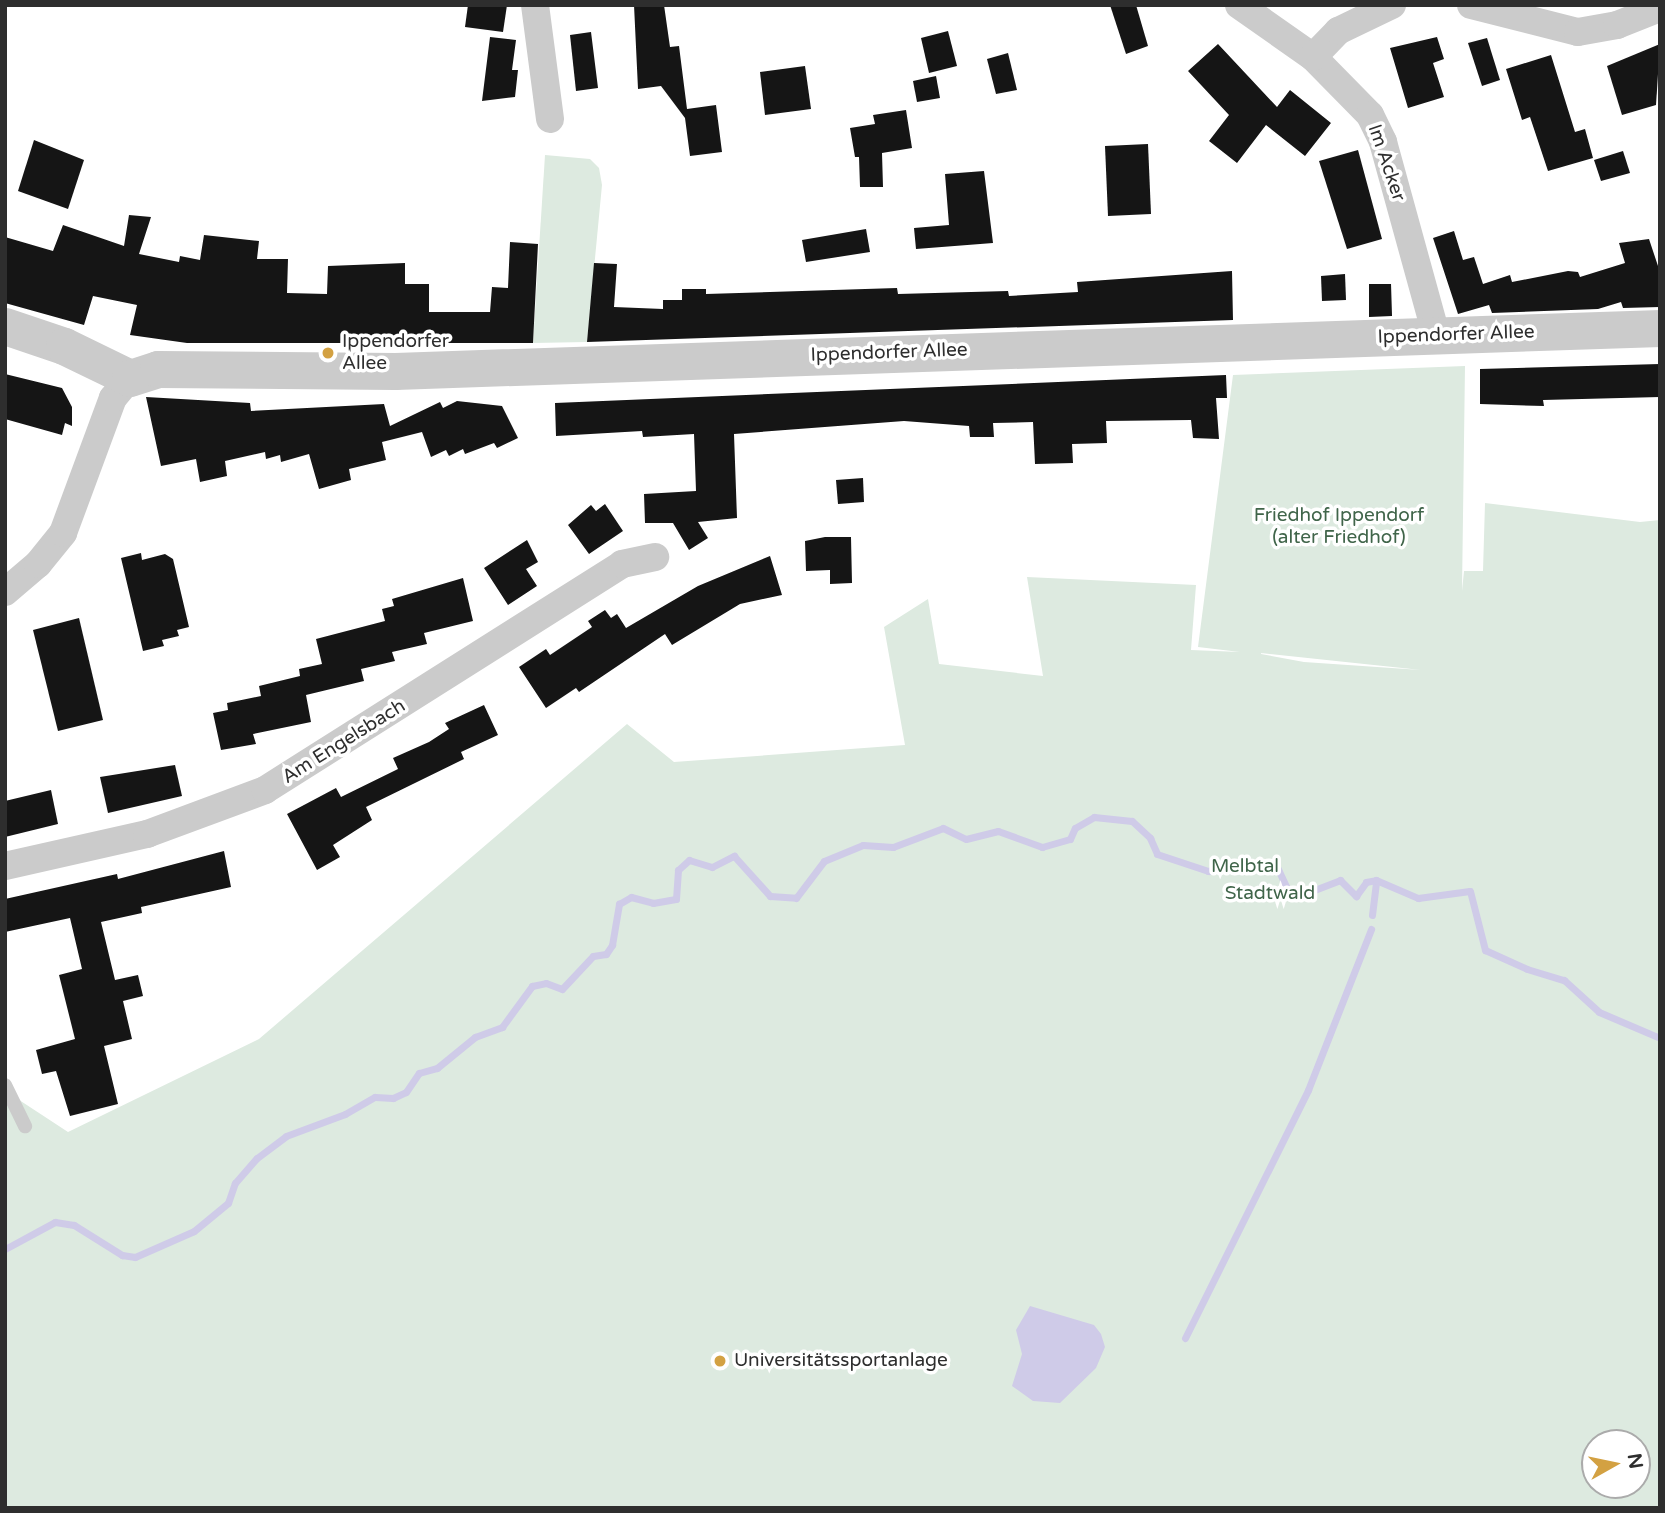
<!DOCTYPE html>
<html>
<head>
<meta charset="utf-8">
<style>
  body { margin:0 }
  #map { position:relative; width:1665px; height:1513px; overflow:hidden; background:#fff; font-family:"Varela Round",sans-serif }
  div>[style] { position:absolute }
  .green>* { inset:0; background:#ddeae0 }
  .water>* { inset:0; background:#cfcbe8 }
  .stream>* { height:7px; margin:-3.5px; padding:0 3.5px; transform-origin:3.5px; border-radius:3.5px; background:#cfcbe8 }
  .building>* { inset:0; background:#151515 }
  .service>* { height:14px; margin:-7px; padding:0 7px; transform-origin:7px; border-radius:7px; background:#cbcbcb }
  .minor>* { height:28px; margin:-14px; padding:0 14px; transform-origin:14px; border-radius:14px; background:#cbcbcb }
  .tertiary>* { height:37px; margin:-18.5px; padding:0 18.5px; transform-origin:18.5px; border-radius:18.5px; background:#cbcbcb }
  .dots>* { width:19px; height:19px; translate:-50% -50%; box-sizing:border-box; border:4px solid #fff; border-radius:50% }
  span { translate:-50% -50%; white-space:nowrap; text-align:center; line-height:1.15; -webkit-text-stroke:7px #fff; paint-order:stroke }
  .street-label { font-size:19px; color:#2e2e2e }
  .poi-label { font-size:19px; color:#2e2e2e }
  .left { translate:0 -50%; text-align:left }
  .park-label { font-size:19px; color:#40654a }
  .frame { position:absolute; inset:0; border:7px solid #2e2e2e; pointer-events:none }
  .north { position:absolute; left:1581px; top:1429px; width:70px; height:70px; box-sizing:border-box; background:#fff; border:2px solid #ababab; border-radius:50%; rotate:81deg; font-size:19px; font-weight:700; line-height:28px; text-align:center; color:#2e2e2e }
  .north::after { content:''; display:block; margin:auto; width:24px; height:32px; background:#d3a142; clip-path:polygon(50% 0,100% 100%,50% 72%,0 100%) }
</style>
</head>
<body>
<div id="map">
  <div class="green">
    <div style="clip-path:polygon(545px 155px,590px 159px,599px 168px,602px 185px,587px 342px,533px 343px)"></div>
    <div style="clip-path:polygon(evenodd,1465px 366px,1462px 591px,1464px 571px,1483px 571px,1485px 503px,1640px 522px,1660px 520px,1660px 1508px,5px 1508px,7px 1092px,68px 1132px,259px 1039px,627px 724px,674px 762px,905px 745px,884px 627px,928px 599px,939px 664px,1043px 676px,1027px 577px,1196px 585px,1191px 650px,1240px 652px,1198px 647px,1233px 375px,1465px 366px,1261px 654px,1261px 653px,1421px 670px,1304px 662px,1261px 654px,1465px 366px,1595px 1443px,1637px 1443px,1637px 1485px,1595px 1485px,1595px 1443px)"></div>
  </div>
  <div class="water">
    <div style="clip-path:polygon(1030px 1306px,1094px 1325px,1101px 1334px,1105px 1347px,1096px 1368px,1060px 1403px,1033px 1401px,1012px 1386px,1022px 1354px,1016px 1330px)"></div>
  </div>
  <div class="stream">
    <div style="left:1372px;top:915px;width:35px;rotate:-83deg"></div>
    <div style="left:5px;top:1249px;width:57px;rotate:-28.4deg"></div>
    <div style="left:55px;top:1222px;width:19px;rotate:9deg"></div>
    <div style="left:74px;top:1225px;width:57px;rotate:32deg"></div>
    <div style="left:122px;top:1255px;width:13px;rotate:9deg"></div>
    <div style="left:135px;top:1257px;width:64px;rotate:-23.8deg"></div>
    <div style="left:194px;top:1231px;width:44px;rotate:-39.5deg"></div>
    <div style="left:228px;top:1203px;width:21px;rotate:-71deg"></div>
    <div style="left:235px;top:1183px;width:33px;rotate:-49deg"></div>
    <div style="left:257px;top:1158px;width:36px;rotate:-37deg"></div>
    <div style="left:286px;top:1136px;width:63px;rotate:-20.4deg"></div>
    <div style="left:345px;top:1114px;width:34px;rotate:-30deg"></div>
    <div style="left:375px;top:1097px;width:18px;rotate:3deg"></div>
    <div style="left:393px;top:1098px;width:14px;rotate:-25deg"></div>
    <div style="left:406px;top:1092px;width:23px;rotate:-56deg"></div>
    <div style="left:419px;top:1073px;width:19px;rotate:-16deg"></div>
    <div style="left:437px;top:1068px;width:49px;rotate:-39.2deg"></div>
    <div style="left:475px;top:1037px;width:29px;rotate:-20deg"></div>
    <div style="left:502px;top:1027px;width:51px;rotate:-53.8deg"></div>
    <div style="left:532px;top:986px;width:14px;rotate:-12deg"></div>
    <div style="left:546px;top:983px;width:17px;rotate:21deg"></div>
    <div style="left:562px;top:989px;width:45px;rotate:-46.8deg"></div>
    <div style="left:593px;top:956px;width:13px;rotate:-9deg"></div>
    <div style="left:606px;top:954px;width:11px;rotate:-56deg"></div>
    <div style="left:612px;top:945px;width:42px;rotate:-80.3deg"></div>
    <div style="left:619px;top:904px;width:14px;rotate:-30deg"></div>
    <div style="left:631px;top:897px;width:23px;rotate:15deg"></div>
    <div style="left:653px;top:903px;width:23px;rotate:-10deg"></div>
    <div style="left:676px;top:899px;width:29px;rotate:-86deg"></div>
    <div style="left:678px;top:870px;width:15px;rotate:-42deg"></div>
    <div style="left:689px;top:860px;width:24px;rotate:17deg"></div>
    <div style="left:712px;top:867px;width:25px;rotate:-27deg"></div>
    <div style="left:734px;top:856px;width:54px;rotate:48deg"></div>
    <div style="left:770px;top:896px;width:26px;rotate:4deg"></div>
    <div style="left:796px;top:898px;width:46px;rotate:-52.9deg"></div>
    <div style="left:824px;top:861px;width:42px;rotate:-22.3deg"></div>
    <div style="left:863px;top:845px;width:30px;rotate:4deg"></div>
    <div style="left:893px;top:847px;width:53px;rotate:-20.8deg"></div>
    <div style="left:943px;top:828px;width:25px;rotate:26deg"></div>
    <div style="left:966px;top:839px;width:33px;rotate:-14deg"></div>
    <div style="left:998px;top:831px;width:47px;rotate:20deg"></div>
    <div style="left:1042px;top:847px;width:29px;rotate:-16deg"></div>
    <div style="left:1070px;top:839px;width:12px;rotate:-66deg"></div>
    <div style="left:1075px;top:828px;width:22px;rotate:-30deg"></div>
    <div style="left:1094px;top:817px;width:38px;rotate:6deg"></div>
    <div style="left:1132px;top:821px;width:25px;rotate:43deg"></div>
    <div style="left:1150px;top:838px;width:17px;rotate:66deg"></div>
    <div style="left:1157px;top:854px;width:54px;rotate:18.4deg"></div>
    <div style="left:1208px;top:871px;width:28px;rotate:-17deg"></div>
    <div style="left:1235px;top:863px;width:42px;rotate:5.4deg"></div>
    <div style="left:1277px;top:867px;width:29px;rotate:65deg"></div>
    <div style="left:1289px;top:893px;width:15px;rotate:4deg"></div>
    <div style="left:1304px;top:894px;width:39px;rotate:-21deg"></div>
    <div style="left:1340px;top:880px;width:23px;rotate:45deg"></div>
    <div style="left:1356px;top:896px;width:17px;rotate:-54deg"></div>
    <div style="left:1366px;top:882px;width:10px;rotate:-11deg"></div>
    <div style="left:1376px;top:880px;width:46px;rotate:23.2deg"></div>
    <div style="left:1418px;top:898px;width:52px;rotate:-7.7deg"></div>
    <div style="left:1470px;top:891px;width:61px;rotate:75.7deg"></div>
    <div style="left:1485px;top:950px;width:46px;rotate:24.3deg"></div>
    <div style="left:1527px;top:969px;width:39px;rotate:17deg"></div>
    <div style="left:1564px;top:980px;width:47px;rotate:42.4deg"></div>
    <div style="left:1599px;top:1012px;width:66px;rotate:23.1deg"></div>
    <div style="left:1185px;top:1338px;width:277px;rotate:-63.6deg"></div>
    <div style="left:1308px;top:1090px;width:173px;rotate:-68.6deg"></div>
  </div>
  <div class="building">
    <div style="clip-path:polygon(468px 5px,507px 5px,503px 32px,465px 27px)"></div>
    <div style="clip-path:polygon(634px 5px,664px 5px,670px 47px,679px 46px,687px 109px,716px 105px,722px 152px,690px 156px,685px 118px,661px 86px,638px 89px)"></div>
    <div style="clip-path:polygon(1110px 5px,1136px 5px,1148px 46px,1126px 54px)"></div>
    <div style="clip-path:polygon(948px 31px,957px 66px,929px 73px,921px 38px)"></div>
    <div style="clip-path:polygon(591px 32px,598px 88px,576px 91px,570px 35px)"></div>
    <div style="clip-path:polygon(490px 37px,516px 40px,512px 70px,518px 70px,515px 97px,482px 101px)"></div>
    <div style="clip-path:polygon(1437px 37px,1444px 59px,1433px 63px,1444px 97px,1408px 108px,1390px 48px)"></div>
    <div style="clip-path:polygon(1487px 38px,1500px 80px,1482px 86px,1468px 43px)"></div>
    <div style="clip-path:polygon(1218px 44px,1277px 107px,1290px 90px,1331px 123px,1305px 156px,1266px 125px,1237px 163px,1209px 141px,1229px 115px,1188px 71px)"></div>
    <div style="clip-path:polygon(1660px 44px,1656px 105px,1622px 115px,1607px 66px)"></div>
    <div style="clip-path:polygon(1008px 53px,1017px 90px,996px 94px,987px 59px)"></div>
    <div style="clip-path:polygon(1551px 55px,1575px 132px,1585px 129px,1593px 158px,1548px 171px,1530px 117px,1522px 120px,1506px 69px)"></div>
    <div style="clip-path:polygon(805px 66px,811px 109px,765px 115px,760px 72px)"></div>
    <div style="clip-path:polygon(936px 76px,940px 98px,917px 102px,913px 81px)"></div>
    <div style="clip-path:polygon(906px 110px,912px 148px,882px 153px,883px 187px,860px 187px,859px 157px,855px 157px,850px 128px,875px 124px,873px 115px)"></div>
    <div style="clip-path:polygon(34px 140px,84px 160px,68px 209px,18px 191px)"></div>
    <div style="clip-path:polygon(1148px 144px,1151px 214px,1108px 216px,1105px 146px)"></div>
    <div style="clip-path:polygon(1358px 150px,1382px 239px,1347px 249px,1319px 161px)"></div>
    <div style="clip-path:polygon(1623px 151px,1630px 173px,1601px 181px,1594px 160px)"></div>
    <div style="clip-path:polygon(984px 171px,993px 243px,916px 249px,914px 228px,949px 225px,945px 174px)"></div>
    <div style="clip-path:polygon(129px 215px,151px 217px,139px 254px,179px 262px,180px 256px,200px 260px,204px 235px,259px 241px,257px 259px,288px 259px,287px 293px,327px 294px,328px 266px,405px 263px,405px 284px,429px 284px,429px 312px,490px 312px,492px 287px,508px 288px,510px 242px,538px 244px,533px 343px,187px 343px,130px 335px,137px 305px,93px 296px,84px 325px,5px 303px,5px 237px,53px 251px,63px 225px,124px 246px)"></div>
    <div style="clip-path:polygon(866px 229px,870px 252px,806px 262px,802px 240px)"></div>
    <div style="clip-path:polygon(1454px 231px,1463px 260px,1474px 257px,1483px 284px,1510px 275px,1512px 282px,1568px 271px,1578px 272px,1580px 277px,1625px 263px,1619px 243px,1649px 239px,1660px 272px,1660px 307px,1623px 308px,1621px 302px,1598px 309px,1492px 313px,1489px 305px,1458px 314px,1433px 238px)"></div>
    <div style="clip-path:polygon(594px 263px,617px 264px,614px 307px,663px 309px,663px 300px,682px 300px,682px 289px,706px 289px,706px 294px,897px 288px,898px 294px,1008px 291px,1009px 296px,1078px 292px,1077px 282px,1232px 271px,1233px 320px,587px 342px)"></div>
    <div style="clip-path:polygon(1345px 274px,1346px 300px,1322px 301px,1321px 276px)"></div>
    <div style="clip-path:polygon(1369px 284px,1391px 284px,1392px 316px,1369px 317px)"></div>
    <div style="clip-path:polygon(1660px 364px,1660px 397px,1543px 400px,1544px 406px,1480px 404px,1480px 369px)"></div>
    <div style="clip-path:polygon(5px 374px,62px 388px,72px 407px,72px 426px,65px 423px,62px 435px,5px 419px)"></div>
    <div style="clip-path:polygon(1226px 375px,1227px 398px,1216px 398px,1219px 439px,1193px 438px,1191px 420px,1106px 421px,1107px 443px,1072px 444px,1073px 463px,1035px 464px,1033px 422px,993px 423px,994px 437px,970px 437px,969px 426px,904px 421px,734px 434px,737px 518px,698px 522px,708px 538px,689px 550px,673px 523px,645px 523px,644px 494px,696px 491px,694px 434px,643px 437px,642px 431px,556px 436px,555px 403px)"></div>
    <div style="clip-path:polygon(146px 397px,250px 403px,251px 411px,384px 404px,390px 426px,440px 402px,443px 408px,457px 401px,502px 406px,518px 438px,497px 448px,494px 443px,465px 454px,463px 449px,449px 456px,446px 450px,431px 457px,422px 432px,382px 442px,386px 460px,349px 469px,351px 480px,319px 489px,309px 454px,281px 462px,280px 455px,266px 459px,265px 452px,225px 461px,227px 476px,200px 482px,196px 459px,161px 466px)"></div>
    <div style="clip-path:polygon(863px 478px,864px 502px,838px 504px,836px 480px)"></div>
    <div style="clip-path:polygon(605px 504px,623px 531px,589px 554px,568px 525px,591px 505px,596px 511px)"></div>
    <div style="clip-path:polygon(825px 537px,851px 537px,852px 583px,830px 584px,830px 570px,806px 571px,805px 541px)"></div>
    <div style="clip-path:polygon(527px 540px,538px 562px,526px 569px,537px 586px,508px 605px,484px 568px)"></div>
    <div style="clip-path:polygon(141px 553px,142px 560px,165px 554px,173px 559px,189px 627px,177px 630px,179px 636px,162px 640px,164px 646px,143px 651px,121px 558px)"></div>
    <div style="clip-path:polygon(770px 556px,782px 595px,740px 604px,672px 645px,665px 634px,579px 692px,576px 688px,546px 708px,519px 667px,546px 649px,550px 655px,592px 627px,588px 621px,605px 610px,611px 618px,617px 614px,626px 628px,698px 586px)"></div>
    <div style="clip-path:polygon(463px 578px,473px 621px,424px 633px,427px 644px,392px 652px,395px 661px,361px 669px,364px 681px,306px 695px,311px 722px,253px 734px,256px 744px,221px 750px,213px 713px,228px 710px,227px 703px,261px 696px,259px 686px,300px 676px,299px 669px,322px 664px,316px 639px,385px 621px,382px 609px,394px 606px,392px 599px)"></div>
    <div style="clip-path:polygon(79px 618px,103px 720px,58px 731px,33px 630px)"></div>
    <div style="clip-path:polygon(484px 705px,498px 735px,461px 752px,464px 759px,366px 807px,372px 820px,333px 845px,340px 857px,317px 870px,287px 814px,336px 788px,341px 797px,398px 769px,393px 758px,429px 742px,449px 729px,445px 723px)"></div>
    <div style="clip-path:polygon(175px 765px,182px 796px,108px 813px,100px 777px)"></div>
    <div style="clip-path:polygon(51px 790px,58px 824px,5px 837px,5px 801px)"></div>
    <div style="clip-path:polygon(224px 851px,231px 887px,141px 907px,142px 913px,101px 922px,115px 980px,138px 975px,143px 996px,123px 1001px,132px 1039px,104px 1046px,118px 1104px,70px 1116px,56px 1071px,42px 1074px,36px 1050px,75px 1039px,59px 975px,82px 969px,70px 918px,5px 932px,5px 899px,117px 874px,118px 879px)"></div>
  </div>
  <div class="service">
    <div style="left:5px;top:1085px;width:46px;rotate:64deg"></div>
  </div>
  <div class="minor">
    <div style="left:535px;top:5px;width:115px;rotate:82.5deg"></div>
    <div style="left:1239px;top:5px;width:90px;rotate:35.1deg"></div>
    <div style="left:1313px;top:57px;width:81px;rotate:45.5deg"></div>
    <div style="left:1370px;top:115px;width:30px;rotate:64deg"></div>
    <div style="left:1383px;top:142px;width:200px;rotate:74.6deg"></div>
    <div style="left:1471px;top:5px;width:110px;rotate:14.2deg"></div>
    <div style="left:1578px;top:32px;width:40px;rotate:-10deg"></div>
    <div style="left:1617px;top:25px;width:46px;rotate:-21.6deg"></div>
    <div style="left:1313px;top:57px;width:36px;rotate:-46deg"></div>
    <div style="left:1338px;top:31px;width:60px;rotate:-25.7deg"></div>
    <div style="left:5px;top:592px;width:43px;rotate:-40.3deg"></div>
    <div style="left:38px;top:564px;width:40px;rotate:-51deg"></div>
    <div style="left:63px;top:533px;width:144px;rotate:-69.7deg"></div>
    <div style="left:113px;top:398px;width:26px;rotate:-50deg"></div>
    <div style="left:5px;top:866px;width:146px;rotate:-12.7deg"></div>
    <div style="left:147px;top:834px;width:126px;rotate:-20.4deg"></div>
    <div style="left:265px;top:790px;width:423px;rotate:-32.3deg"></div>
    <div style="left:622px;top:564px;width:34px;rotate:-12deg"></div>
  </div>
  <div class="tertiary">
    <div style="left:5px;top:326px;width:62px;rotate:18.7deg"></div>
    <div style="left:64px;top:346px;width:73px;rotate:25.9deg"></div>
    <div style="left:130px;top:378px;width:29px;rotate:-18deg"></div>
    <div style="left:158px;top:369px;width:237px;rotate:0.5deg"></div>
    <div style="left:395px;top:371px;width:1266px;rotate:-1.95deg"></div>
  </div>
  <div class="dots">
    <div style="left:328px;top:353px;background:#d3a142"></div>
    <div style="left:720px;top:1361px;background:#d3a142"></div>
  </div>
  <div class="street-label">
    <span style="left:1386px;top:163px;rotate:71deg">Im Acker</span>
    <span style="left:1456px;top:335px;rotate:-2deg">Ippendorfer Allee</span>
    <span style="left:889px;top:353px;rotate:-2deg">Ippendorfer Allee</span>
    <span style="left:344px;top:742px;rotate:-32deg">Am Engelsbach</span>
  </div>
  <div class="poi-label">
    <span class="left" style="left:342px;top:353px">Ippendorfer<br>Allee</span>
    <span class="left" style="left:734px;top:1361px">Universitätssportanlage</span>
  </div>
  <div class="park-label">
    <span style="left:1339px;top:527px">Friedhof Ippendorf<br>(alter Friedhof)</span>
    <span style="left:1245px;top:867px">Melbtal</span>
    <span style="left:1270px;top:894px">Stadtwald</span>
  </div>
  <div class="frame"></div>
  <div class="north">N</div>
</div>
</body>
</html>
